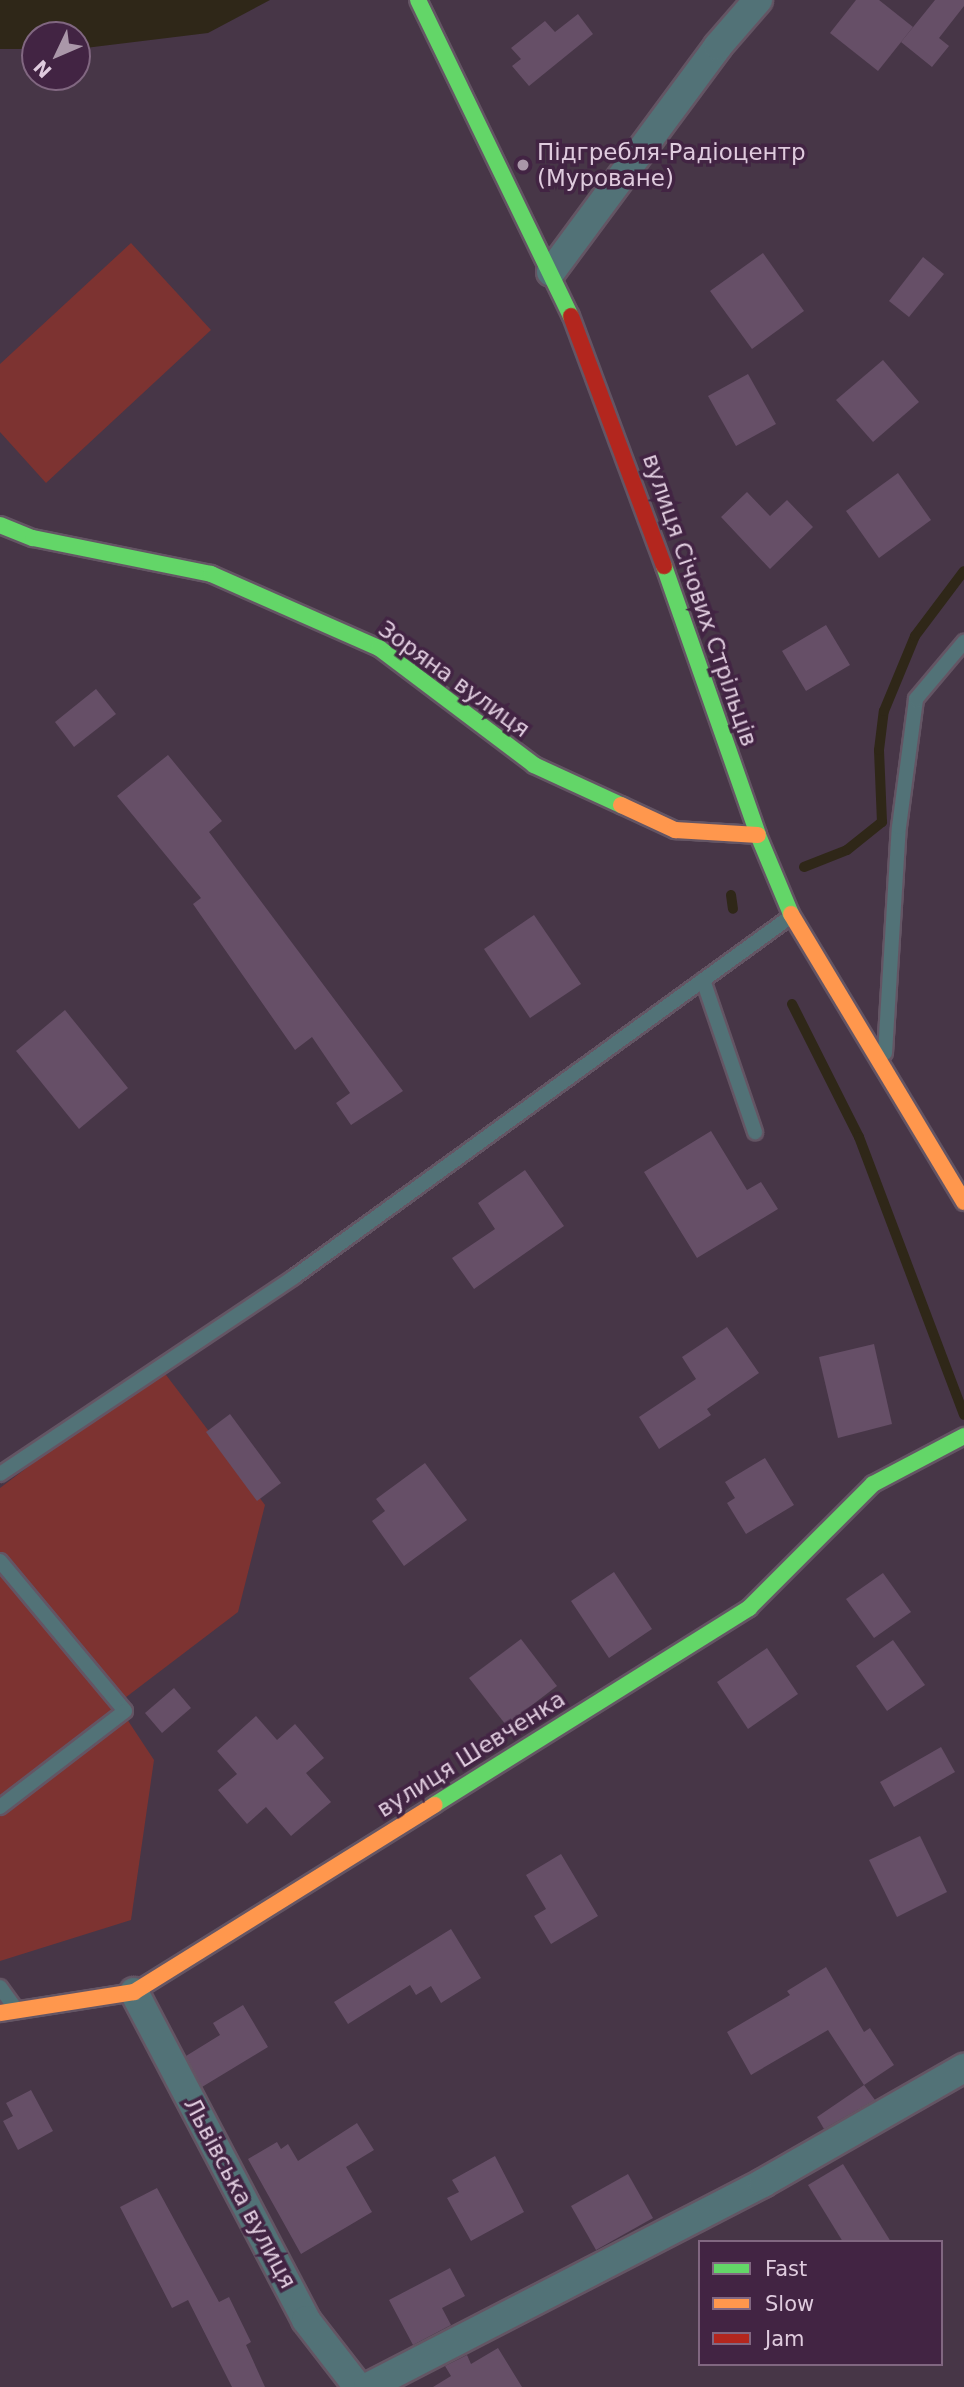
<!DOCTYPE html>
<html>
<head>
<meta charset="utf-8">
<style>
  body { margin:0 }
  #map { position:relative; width:964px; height:2387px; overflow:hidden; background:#473647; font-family:"DejaVu Sans",sans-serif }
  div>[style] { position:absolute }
  .green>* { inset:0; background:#7d3331 }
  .water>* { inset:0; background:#2f2718 }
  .stream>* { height:10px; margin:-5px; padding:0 5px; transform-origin:5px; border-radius:5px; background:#2f2718 }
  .building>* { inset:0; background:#664f67 }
  .roads { filter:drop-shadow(2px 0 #645564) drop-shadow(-2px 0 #645564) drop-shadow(0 2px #645564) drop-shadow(0 -2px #645564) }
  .lane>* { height:14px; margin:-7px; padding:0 7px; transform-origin:7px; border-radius:7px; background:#527277 }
  .street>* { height:28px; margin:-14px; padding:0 14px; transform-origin:14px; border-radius:14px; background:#527277 }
  .fast>* { height:16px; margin:-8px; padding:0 8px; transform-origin:8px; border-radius:8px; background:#63d668 }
  .slow>* { height:16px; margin:-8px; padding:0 8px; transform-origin:8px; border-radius:8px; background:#ff974d }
  .jam>* { height:16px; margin:-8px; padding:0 8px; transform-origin:8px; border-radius:8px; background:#b3261e }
  .dots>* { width:19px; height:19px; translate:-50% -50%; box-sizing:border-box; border:4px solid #422443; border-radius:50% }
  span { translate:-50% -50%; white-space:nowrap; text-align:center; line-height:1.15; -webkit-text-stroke:7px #422443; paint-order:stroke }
  .poi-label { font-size:23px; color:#dfcbde }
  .left { translate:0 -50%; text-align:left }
  .street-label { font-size:23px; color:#dfcbde }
  .legend { position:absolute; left:698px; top:2240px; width:245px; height:126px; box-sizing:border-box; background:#422443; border:2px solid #816781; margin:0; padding:9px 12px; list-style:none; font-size:21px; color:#dfcbde }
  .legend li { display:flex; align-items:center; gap:14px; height:35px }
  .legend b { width:35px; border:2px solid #816781 }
  .north { position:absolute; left:21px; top:21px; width:70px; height:70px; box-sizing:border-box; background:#422443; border:2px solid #816781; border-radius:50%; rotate:226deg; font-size:19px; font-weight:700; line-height:28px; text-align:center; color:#dfcbde }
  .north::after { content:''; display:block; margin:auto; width:24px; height:32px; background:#aa97a9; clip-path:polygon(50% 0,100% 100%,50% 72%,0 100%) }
</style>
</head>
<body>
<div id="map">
  <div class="green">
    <div style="clip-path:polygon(131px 243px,211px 330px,46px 483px,0 432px,0 364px)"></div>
    <div style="clip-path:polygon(160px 1367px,265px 1505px,238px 1612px,117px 1704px,154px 1760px,131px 1920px,0 1961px,0 1488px)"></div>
  </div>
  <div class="water">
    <div style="clip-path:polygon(0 0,270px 0,208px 33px,77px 49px,77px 35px,35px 35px,35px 49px,0 49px)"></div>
  </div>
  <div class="stream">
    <div style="left:804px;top:867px;width:46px;rotate:-21.6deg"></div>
    <div style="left:847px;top:850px;width:45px;rotate:-38.7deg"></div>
    <div style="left:882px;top:822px;width:72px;rotate:-92.4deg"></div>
    <div style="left:879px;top:750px;width:39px;rotate:-83deg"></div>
    <div style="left:884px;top:711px;width:81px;rotate:-67.5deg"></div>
    <div style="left:915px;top:636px;width:81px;rotate:-53deg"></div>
    <div style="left:731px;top:895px;width:14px;rotate:82deg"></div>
    <div style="left:792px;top:1004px;width:149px;rotate:63.3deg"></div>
    <div style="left:859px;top:1137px;width:297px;rotate:69.3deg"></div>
  </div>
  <div class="building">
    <div style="clip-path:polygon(856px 0,879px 0,913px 27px,878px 71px,830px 33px)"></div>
    <div style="clip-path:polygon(935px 0,964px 0,964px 6px,939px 38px,949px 46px,932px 67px,901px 42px)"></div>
    <div style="clip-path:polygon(578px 14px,593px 34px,529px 86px,512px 66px,521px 59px,511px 48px,545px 21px,555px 32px)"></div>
    <div style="clip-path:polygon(763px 253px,804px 311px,752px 349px,710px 291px)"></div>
    <div style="clip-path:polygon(923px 257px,944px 274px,909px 317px,889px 301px)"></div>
    <div style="clip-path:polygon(883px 360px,919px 402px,873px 442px,836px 400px)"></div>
    <div style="clip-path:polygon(748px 374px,776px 424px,736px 446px,708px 396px)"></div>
    <div style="clip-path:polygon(898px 473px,931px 520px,879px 558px,846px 511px)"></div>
    <div style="clip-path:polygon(747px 492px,770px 516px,787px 500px,813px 527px,770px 569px,721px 517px)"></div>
    <div style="clip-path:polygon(826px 625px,850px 665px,806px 691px,782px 651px)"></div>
    <div style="clip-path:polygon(96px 689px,116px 714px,74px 747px,55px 722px)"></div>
    <div style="clip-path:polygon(168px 755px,222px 821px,209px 832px,403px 1091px,351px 1125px,336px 1103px,350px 1093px,312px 1037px,295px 1050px,193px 904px,201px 898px,117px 796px)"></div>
    <div style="clip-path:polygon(534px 915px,581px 984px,530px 1018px,484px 949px)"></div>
    <div style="clip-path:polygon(65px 1010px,128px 1088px,79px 1129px,16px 1051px)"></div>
    <div style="clip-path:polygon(711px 1131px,747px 1190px,761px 1182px,778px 1209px,697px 1258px,644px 1172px)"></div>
    <div style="clip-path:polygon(525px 1170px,564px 1226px,474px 1289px,452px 1258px,495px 1229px,478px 1203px)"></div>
    <div style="clip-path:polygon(727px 1327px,759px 1373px,707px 1409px,711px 1415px,659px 1449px,639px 1417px,696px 1379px,682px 1357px)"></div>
    <div style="clip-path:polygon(874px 1344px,892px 1424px,838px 1438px,819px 1357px)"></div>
    <div style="clip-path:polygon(230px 1414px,281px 1483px,257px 1501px,206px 1432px)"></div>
    <div style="clip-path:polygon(765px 1458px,794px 1505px,746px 1534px,727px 1503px,735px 1498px,725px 1482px)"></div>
    <div style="clip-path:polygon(425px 1463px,467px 1520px,404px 1566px,372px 1521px,385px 1511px,376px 1499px)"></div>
    <div style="clip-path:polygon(614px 1572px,652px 1629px,609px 1658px,571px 1601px)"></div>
    <div style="clip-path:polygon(883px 1573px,911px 1612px,874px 1638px,846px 1599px)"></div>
    <div style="clip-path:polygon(521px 1639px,557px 1686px,506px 1725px,469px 1678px)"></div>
    <div style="clip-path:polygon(893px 1640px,925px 1685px,887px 1711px,856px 1666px)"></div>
    <div style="clip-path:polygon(767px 1648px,798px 1694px,748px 1729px,717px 1682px)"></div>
    <div style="clip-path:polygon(174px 1688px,191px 1708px,162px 1733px,145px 1713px)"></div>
    <div style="clip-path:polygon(256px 1716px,277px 1740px,295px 1724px,324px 1758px,306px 1773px,331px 1802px,291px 1836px,266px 1807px,247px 1824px,218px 1790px,237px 1774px,217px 1751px)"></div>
    <div style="clip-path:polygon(941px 1747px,955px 1772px,894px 1807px,880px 1782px)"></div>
    <div style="clip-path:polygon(920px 1836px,947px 1892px,897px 1917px,869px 1860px)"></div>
    <div style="clip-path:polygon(561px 1854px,598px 1916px,551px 1944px,534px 1916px,546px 1909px,526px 1875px)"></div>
    <div style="clip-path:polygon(451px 1929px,481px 1978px,441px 2003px,431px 1986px,416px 1995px,410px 1985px,348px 2024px,334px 2002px)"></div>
    <div style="clip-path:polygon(826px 1967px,864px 2032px,870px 2028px,894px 2065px,864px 2085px,828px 2030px,751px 2075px,727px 2032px,790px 1995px,787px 1991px)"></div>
    <div style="clip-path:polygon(243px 2005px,268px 2047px,202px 2087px,186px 2056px,220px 2035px,213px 2023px)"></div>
    <div style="clip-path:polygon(864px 2085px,875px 2100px,824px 2129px,817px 2117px)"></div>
    <div style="clip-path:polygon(31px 2090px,53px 2131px,18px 2150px,3px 2121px,13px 2116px,6px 2103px)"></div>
    <div style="clip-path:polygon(357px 2123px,374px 2150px,346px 2167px,372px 2212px,301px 2254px,248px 2159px,277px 2142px,281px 2149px,288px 2144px,298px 2161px)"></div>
    <div style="clip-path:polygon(495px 2156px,524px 2212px,471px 2241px,447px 2198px,459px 2192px,452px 2180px)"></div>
    <div style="clip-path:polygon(843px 2164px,891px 2242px,843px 2242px,808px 2185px)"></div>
    <div style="clip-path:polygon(628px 2174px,653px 2218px,596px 2250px,571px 2206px)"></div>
    <div style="clip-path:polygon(157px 2188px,219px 2302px,229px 2297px,251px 2342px,246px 2345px,265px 2387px,232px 2387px,188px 2300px,172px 2308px,120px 2207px)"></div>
    <div style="clip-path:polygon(450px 2268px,465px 2296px,442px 2308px,451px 2325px,413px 2345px,389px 2300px)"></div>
    <div style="clip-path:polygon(498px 2348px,522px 2387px,433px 2387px,451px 2376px,445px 2366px,467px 2355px,471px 2364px)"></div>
  </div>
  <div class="roads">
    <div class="lane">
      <div style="left:703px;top:980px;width:161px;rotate:71.1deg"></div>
      <div style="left:885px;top:1053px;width:226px;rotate:-86.5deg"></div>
      <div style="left:899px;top:827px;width:129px;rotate:-82.4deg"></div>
      <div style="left:916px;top:699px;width:75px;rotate:-49.9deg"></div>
      <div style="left:0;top:1474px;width:354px;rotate:-33.8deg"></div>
      <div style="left:294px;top:1277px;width:613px;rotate:-35.97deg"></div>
      <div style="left:0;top:1561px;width:195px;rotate:50.2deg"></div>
      <div style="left:125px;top:1711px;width:158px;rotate:142.5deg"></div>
      <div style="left:0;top:1987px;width:27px;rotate:54deg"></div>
    </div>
    <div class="street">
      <div style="left:551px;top:272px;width:281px;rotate:-53.5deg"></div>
      <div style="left:718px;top:46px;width:61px;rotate:-49deg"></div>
      <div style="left:134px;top:1992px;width:370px;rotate:62.3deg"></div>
      <div style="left:306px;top:2320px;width:85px;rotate:52.2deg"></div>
      <div style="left:368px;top:2387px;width:445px;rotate:-27.3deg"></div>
      <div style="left:763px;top:2183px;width:232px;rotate:-29.8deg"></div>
    </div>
    <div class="fast">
      <div style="left:418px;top:0;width:351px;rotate:64.2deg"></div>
      <div style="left:0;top:525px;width:35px;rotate:22deg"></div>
      <div style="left:33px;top:538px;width:182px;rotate:11.4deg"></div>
      <div style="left:211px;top:574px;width:184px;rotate:23.8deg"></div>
      <div style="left:379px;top:648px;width:194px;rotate:37deg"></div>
      <div style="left:534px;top:765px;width:96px;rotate:24.7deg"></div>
      <div style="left:664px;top:566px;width:285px;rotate:70.7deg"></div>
      <div style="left:758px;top:835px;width:86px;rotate:67.3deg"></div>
      <div style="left:434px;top:1805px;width:372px;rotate:-32deg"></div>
      <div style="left:749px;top:1608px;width:175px;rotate:-45deg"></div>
      <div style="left:873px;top:1484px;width:103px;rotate:-27.8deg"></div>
    </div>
    <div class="slow">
      <div style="left:621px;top:805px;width:60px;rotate:24.8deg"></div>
      <div style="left:675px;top:830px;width:83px;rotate:3.4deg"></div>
      <div style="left:791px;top:914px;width:336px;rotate:59deg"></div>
      <div style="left:0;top:2013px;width:136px;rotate:-8.9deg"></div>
      <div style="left:134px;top:1992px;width:354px;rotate:-31.9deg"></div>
    </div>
    <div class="jam">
      <div style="left:571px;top:316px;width:267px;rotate:69.6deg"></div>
    </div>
  </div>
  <div class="dots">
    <div style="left:523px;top:165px;background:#aa97a9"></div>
  </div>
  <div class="poi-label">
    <span class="left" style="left:537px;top:165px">Підгребля-Радіоцентр<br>(Муроване)</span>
  </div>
  <div class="street-label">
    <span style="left:700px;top:600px;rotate:71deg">вулиця Січових Стрільців</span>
    <span style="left:454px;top:679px;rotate:36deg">Зоряна вулиця</span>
    <span style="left:471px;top:1754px;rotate:-32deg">вулиця Шевченка</span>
    <span style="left:240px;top:2193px;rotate:62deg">Львівська вулиця</span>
  </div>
  <ul class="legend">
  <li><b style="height:9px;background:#63d668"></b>Fast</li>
  <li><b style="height:9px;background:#ff974d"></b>Slow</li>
  <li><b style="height:9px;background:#b3261e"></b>Jam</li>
  </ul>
  <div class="north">N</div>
</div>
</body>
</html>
